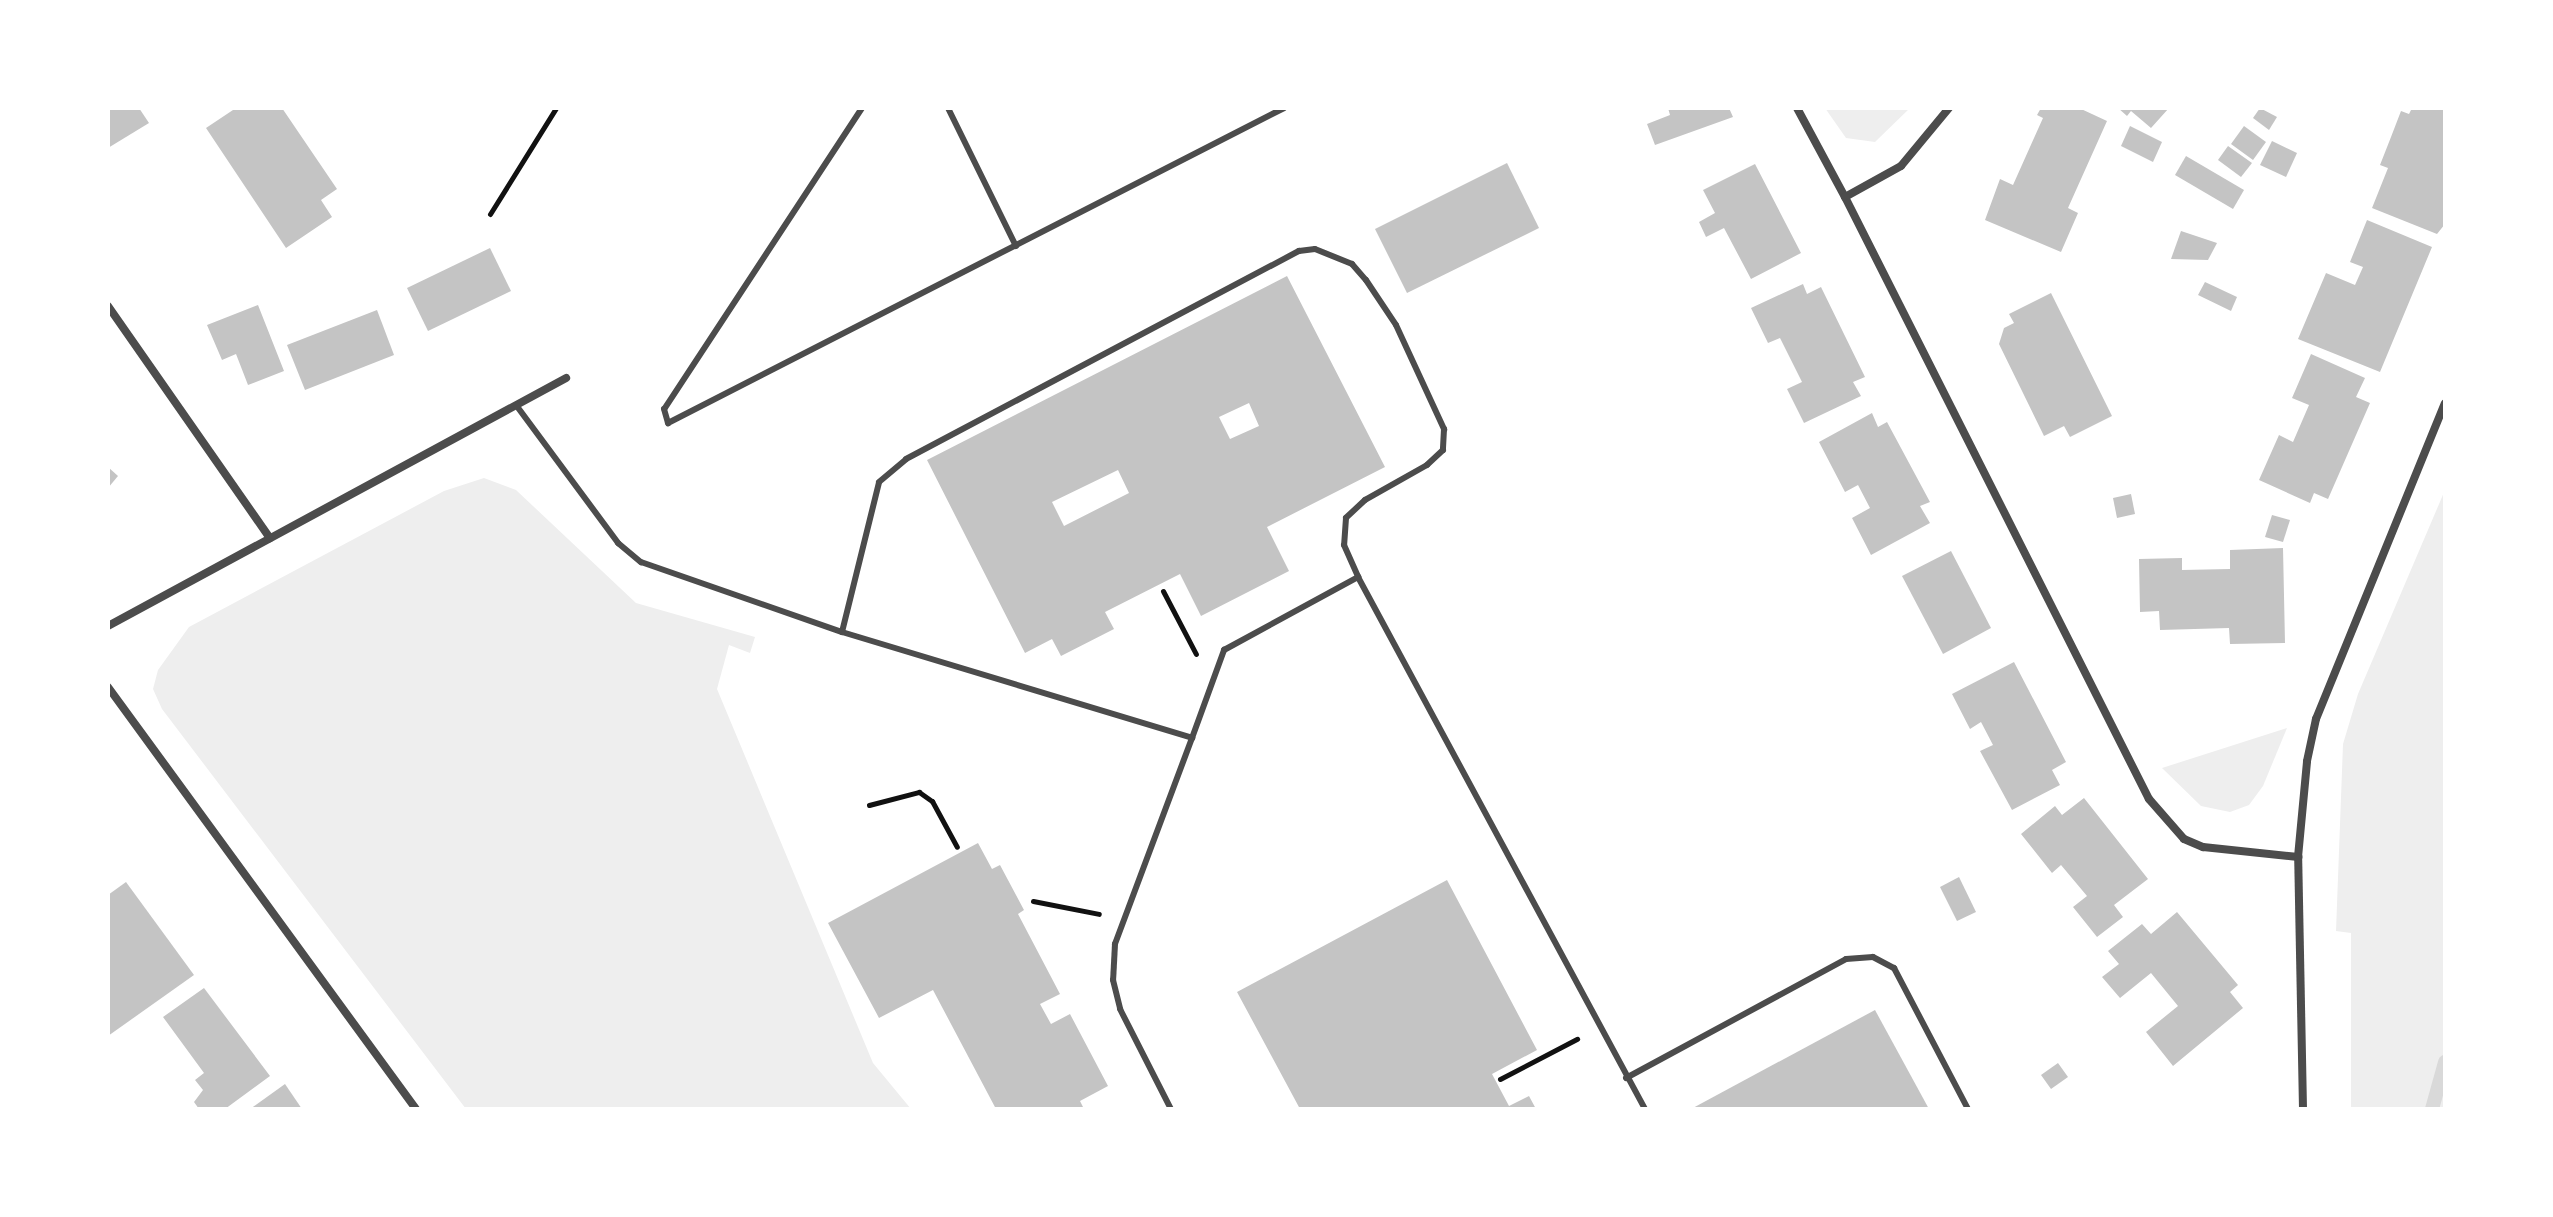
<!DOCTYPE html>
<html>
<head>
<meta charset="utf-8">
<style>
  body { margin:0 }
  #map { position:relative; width:2553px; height:1217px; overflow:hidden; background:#fff; font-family:"Golos Text",sans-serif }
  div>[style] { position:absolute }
  .green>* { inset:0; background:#eee }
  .stream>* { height:14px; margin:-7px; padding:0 7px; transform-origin:7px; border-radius:7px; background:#d9d9d9 }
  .building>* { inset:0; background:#c4c4c4 }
  .path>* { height:5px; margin:-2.5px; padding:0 2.5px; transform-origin:2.5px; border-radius:2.5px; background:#111 }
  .service>* { height:6px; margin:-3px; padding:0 3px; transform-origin:3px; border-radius:3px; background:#4c4c4c }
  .minor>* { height:8px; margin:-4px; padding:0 4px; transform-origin:4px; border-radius:4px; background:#4c4c4c }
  span { translate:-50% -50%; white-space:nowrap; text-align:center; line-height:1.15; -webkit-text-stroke:6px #fff; paint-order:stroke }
  .frame { position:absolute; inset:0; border:110px solid #fff; pointer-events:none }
</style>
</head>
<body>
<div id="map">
  <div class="green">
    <div style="clip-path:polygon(1825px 108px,1910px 108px,1875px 142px,1846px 138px)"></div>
    <div style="clip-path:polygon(484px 478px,516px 490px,636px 603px,755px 637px,750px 653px,729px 645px,717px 689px,873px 1063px,911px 1109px,466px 1109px,162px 709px,153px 689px,158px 670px,189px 627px,444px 491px)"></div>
    <div style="clip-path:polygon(2445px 490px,2445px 1109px,2351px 1109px,2351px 933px,2336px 931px,2343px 744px,2358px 694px)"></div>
    <div style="clip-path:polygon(2287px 728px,2263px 786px,2249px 805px,2230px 812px,2201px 806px,2162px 768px)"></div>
  </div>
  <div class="stream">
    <div style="left:2432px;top:1109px;width:49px;rotate:-74.5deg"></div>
  </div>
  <div class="building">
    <div style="clip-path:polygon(108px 108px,139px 108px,149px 123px,108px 148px)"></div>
    <div style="clip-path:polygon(236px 108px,282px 108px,337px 189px,321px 200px,332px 217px,286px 248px,206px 128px)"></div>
    <div style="clip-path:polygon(1668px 108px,1729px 108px,1733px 117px,1655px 145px,1647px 124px,1670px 115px)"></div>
    <div style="clip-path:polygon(2041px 108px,2079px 108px,2107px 121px,2068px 208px,2078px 213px,2061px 252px,1985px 220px,2000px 179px,2013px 185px,2043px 118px,2037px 115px)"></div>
    <div style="clip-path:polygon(2118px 108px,2169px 108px,2151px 128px,2131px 111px,2127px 116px)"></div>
    <div style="clip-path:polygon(2260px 108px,2277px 117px,2269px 130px,2253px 118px)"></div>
    <div style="clip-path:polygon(2412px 108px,2445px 108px,2445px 224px,2437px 234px,2372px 208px,2388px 168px,2380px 165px,2391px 137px,2401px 111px,2409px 114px)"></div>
    <div style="clip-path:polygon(2130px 126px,2162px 142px,2153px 162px,2121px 146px)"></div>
    <div style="clip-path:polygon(2244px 126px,2266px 142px,2253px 160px,2231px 144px)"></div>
    <div style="clip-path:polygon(2272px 141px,2297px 153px,2286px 177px,2260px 165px)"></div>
    <div style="clip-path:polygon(2228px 146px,2252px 163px,2241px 177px,2218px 160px)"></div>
    <div style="clip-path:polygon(2186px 156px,2244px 190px,2233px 209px,2175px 175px)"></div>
    <div style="clip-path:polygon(1507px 163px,1539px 228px,1407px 293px,1375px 229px)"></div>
    <div style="clip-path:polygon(1755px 164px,1801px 253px,1751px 279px,1724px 228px,1706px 237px,1699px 222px,1715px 213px,1703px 190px)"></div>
    <div style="clip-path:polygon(2367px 220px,2432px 247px,2380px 372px,2298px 339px,2326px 273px,2355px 285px,2363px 267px,2350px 262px)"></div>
    <div style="clip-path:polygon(2181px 231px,2217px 243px,2208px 260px,2171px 259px)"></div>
    <div style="clip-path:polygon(490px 248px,511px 291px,428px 331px,407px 288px)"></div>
    <div style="clip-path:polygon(evenodd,1287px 276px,1385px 467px,1267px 527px,1289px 571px,1201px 616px,1180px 574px,1105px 612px,1114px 629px,1061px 656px,1052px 639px,1025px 653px,927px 460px,1287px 276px,1249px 403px,1259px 426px,1230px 439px,1219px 417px,1249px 403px,1287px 276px,1118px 470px,1129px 493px,1064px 526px,1052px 502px,1118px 470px)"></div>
    <div style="clip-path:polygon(2205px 282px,2237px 297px,2231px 311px,2198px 295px)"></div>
    <div style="clip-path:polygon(1803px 284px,1807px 294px,1821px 287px,1865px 377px,1853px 382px,1861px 396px,1804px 423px,1787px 389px,1802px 382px,1780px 338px,1768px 343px,1751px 308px)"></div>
    <div style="clip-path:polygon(2051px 293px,2112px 416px,2070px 437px,2064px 426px,2044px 436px,1999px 344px,2004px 328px,2014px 323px,2009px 314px)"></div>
    <div style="clip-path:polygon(258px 305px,284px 371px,248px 385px,236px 354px,222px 360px,207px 325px)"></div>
    <div style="clip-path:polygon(377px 310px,394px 355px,305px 390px,287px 345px)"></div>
    <div style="clip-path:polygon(2311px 354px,2365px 378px,2356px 397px,2370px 403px,2328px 499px,2314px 493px,2310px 503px,2259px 480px,2279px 435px,2293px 442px,2309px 405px,2292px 398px)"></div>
    <div style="clip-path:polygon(1872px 413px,1878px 427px,1887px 422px,1930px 502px,1920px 506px,1930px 523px,1871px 555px,1852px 518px,1870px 508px,1858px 485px,1845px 492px,1819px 442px)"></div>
    <div style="clip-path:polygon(108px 467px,118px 476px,108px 488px)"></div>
    <div style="clip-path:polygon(2131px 494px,2135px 514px,2117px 518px,2113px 498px)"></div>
    <div style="clip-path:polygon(2272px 515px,2290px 520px,2283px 542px,2265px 537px)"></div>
    <div style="clip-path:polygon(2283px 548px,2285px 643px,2230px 644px,2229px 628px,2160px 630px,2159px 611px,2140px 612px,2139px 559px,2182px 558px,2182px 570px,2230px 569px,2230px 550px)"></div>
    <div style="clip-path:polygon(1951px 551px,1991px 628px,1943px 654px,1902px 576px)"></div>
    <div style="clip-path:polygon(2014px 662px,2066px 762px,2052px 770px,2060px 785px,2012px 810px,1980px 751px,1993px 745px,1981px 722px,1970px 729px,1952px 694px)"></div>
    <div style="clip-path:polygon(2084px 798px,2148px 879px,2114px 905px,2123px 917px,2097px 937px,2073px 907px,2087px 896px,2061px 865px,2052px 873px,2021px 834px,2055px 806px,2062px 815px)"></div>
    <div style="clip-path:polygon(978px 843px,992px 869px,1000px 865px,1024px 910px,1018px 914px,1060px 994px,1040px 1004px,1051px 1024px,1070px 1014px,1108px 1086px,1080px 1101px,1084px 1109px,996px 1109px,933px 990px,879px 1018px,828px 923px)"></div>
    <div style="clip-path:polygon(1959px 877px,1976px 912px,1957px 921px,1940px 887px)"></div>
    <div style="clip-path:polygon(1447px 880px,1537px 1050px,1492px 1074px,1509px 1106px,1529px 1096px,1536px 1109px,1300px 1109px,1237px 992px)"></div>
    <div style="clip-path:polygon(126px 882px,194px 975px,108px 1036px,108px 895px)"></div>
    <div style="clip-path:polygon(2177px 912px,2238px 985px,2230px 992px,2243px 1008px,2173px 1066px,2146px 1032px,2178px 1006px,2151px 973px,2120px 998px,2102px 977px,2119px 964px,2108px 951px,2142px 924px,2151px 934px)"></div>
    <div style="clip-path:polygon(204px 988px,270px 1076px,225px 1109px,199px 1109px,194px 1102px,203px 1090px,195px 1080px,204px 1073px,163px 1017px)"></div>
    <div style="clip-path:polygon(1875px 1010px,1929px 1109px,1691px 1109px)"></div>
    <div style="clip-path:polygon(2058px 1063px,2068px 1077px,2051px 1089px,2041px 1075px)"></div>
    <div style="clip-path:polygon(285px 1084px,302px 1109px,250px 1109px)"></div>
  </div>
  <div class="path">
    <div style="left:490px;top:214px;width:125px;rotate:-58.1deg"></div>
    <div style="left:1163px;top:591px;width:71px;rotate:62.4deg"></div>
    <div style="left:869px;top:805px;width:52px;rotate:-14.6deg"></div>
    <div style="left:919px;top:792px;width:16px;rotate:35deg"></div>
    <div style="left:932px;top:801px;width:52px;rotate:61.5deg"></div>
    <div style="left:1033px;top:901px;width:67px;rotate:11.1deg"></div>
    <div style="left:1500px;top:1079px;width:87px;rotate:-27.5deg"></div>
  </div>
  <div class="service">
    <div style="left:862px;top:108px;width:360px;rotate:123.3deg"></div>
    <div style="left:664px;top:409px;width:15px;rotate:74deg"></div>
    <div style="left:668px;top:423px;width:692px;rotate:-27.08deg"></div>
    <div style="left:948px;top:108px;width:154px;rotate:63.8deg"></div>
    <div style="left:516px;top:405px;width:172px;rotate:53.5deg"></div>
    <div style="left:618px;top:543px;width:30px;rotate:40deg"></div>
    <div style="left:641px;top:562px;width:213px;rotate:19.2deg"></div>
    <div style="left:842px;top:632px;width:366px;rotate:16.8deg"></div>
    <div style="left:1192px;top:738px;width:220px;rotate:110.5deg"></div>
    <div style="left:1115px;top:944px;width:36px;rotate:93deg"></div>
    <div style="left:1113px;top:980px;width:30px;rotate:76deg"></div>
    <div style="left:1120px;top:1009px;width:112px;rotate:63deg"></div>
    <div style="left:842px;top:632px;width:154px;rotate:-76.1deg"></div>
    <div style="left:879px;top:482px;width:35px;rotate:-40deg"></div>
    <div style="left:906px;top:459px;width:445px;rotate:-27.9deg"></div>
    <div style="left:1299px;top:251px;width:16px;rotate:-7deg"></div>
    <div style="left:1315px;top:249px;width:40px;rotate:22deg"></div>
    <div style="left:1352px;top:264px;width:21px;rotate:49deg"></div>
    <div style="left:1366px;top:280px;width:54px;rotate:56.3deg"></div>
    <div style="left:1396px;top:325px;width:115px;rotate:65.2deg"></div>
    <div style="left:1444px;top:429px;width:21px;rotate:93deg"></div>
    <div style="left:1443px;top:450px;width:22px;rotate:137deg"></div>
    <div style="left:1427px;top:465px;width:71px;rotate:150.6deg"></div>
    <div style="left:1365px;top:500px;width:26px;rotate:137deg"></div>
    <div style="left:1346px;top:518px;width:27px;rotate:94deg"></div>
    <div style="left:1344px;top:545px;width:35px;rotate:66deg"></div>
    <div style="left:1192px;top:738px;width:94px;rotate:-70deg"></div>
    <div style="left:1224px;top:650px;width:153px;rotate:-28.6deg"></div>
    <div style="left:1358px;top:577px;width:604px;rotate:61.65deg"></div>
    <div style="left:1626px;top:1078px;width:250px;rotate:-28.4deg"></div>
    <div style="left:1846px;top:959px;width:27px;rotate:-4deg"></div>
    <div style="left:1873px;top:957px;width:24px;rotate:28deg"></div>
    <div style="left:1894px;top:968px;width:159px;rotate:62.3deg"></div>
  </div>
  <div class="minor">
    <div style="left:1797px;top:108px;width:101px;rotate:61.7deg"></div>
    <div style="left:1949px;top:108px;width:75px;rotate:129.6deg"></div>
    <div style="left:1901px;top:166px;width:64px;rotate:151deg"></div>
    <div style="left:1845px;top:197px;width:674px;rotate:63.21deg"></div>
    <div style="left:2149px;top:799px;width:53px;rotate:48.8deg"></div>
    <div style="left:2184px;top:839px;width:21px;rotate:23deg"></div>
    <div style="left:2203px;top:847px;width:96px;rotate:6deg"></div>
    <div style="left:108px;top:306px;width:283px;rotate:55.1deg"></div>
    <div style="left:108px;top:626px;width:521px;rotate:-28.43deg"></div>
    <div style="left:108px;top:687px;width:522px;rotate:53.88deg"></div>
    <div style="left:2303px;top:1109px;width:252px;rotate:-91.1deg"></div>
    <div style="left:2298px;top:857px;width:96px;rotate:-84.6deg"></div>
    <div style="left:2307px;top:761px;width:43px;rotate:-77.9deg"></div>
    <div style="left:2316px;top:719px;width:341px;rotate:-67.8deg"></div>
  </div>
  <div class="frame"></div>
</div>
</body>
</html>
